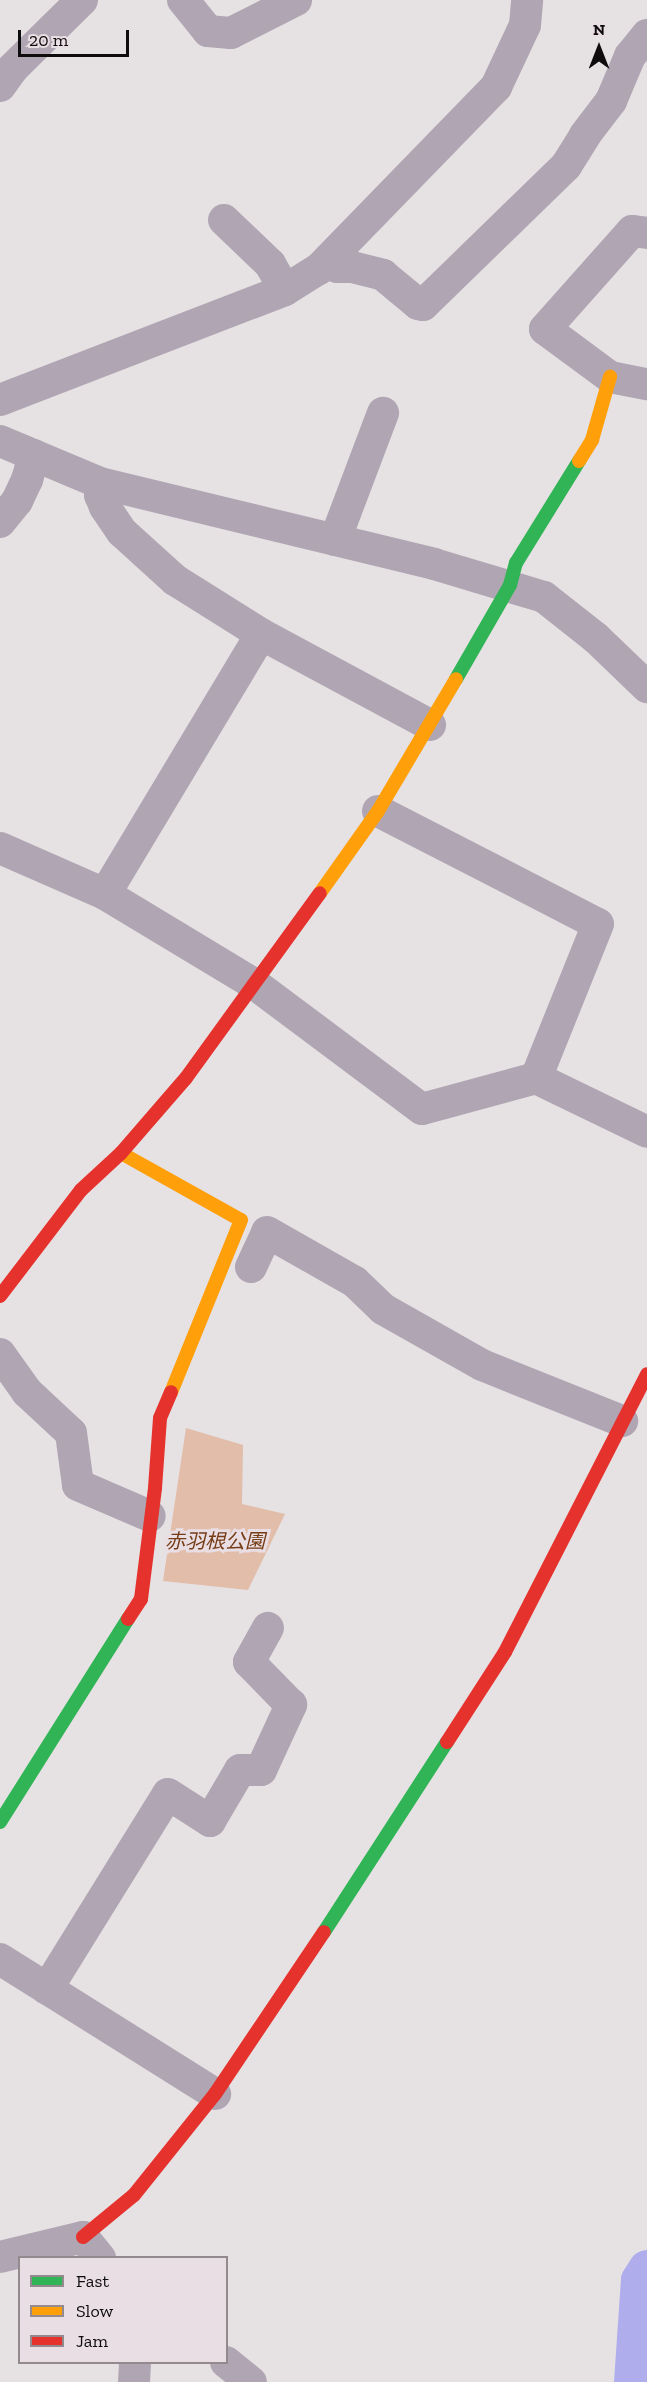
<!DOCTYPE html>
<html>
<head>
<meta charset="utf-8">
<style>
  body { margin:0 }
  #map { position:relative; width:647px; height:2382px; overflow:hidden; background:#e6e1e3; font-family:"Zilla Slab","Noto Sans JP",serif }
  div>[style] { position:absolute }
  .green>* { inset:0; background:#e2bdaa }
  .canal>* { height:39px; margin:-19.5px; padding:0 19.5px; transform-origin:19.5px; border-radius:19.5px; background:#afadec }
  .street>* { height:32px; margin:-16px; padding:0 16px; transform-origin:16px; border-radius:16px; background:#b0a6b3 }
  .fast>* { height:14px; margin:-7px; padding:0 7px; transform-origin:7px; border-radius:7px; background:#30b455 }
  .slow>* { height:14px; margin:-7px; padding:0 7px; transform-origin:7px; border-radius:7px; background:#ff9f0a }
  .jam>* { height:14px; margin:-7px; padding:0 7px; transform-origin:7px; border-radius:7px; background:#e5322d }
  span { translate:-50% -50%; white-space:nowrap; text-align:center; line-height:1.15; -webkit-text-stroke:6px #e9dee3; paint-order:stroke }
  .park-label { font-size:20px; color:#763c15; font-style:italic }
  .legend { position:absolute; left:18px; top:2256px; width:210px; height:108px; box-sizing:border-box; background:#e9dee3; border:2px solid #928a8d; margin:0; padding:8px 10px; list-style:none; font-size:18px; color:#0f0c0d }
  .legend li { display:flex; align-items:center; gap:12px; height:30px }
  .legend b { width:30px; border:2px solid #928a8d }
  .north { position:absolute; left:569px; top:18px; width:60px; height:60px; -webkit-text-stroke:4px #e9dee3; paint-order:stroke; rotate:0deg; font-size:16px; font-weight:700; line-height:24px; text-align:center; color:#0f0c0d }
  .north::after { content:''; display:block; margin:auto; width:21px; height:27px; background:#0f0c0d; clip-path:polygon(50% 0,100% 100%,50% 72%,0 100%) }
  .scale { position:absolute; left:18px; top:30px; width:111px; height:27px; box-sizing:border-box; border:3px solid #0f0c0d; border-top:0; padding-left:8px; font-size:18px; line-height:21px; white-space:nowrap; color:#0f0c0d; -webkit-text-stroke:4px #e9dee3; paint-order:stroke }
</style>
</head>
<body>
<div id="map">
  <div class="green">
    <div style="clip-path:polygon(186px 1428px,243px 1445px,242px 1504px,285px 1514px,248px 1590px,163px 1581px)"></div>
  </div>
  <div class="canal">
    <div style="left:633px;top:2382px;width:102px;rotate:-86.1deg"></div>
    <div style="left:640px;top:2280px;width:13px;rotate:-58deg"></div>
  </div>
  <div class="street">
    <div style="left:183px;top:0;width:40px;rotate:51deg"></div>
    <div style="left:208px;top:31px;width:23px;rotate:5deg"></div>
    <div style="left:231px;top:33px;width:73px;rotate:-26.9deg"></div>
    <div style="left:0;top:86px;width:22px;rotate:-54deg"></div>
    <div style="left:13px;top:68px;width:97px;rotate:-44.6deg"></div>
    <div style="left:224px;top:220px;width:64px;rotate:43.7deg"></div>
    <div style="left:270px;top:264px;width:30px;rotate:60deg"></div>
    <div style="left:647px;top:233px;width:15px;rotate:-172deg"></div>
    <div style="left:632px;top:231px;width:131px;rotate:131.6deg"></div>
    <div style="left:545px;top:329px;width:81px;rotate:36.4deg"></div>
    <div style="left:610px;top:377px;width:38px;rotate:11deg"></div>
    <div style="left:329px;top:259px;width:11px;rotate:45deg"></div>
    <div style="left:337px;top:267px;width:15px"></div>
    <div style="left:352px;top:267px;width:32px;rotate:14deg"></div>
    <div style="left:383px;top:275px;width:45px;rotate:39.6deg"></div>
    <div style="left:418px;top:304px;width:5px;rotate:11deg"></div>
    <div style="left:423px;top:305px;width:199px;rotate:-44.2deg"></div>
    <div style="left:566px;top:166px;width:36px;rotate:-58deg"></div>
    <div style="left:585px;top:135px;width:43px;rotate:-52.6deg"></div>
    <div style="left:611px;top:101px;width:49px;rotate:-67.1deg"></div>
    <div style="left:630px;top:56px;width:27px;rotate:-51deg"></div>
    <div style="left:0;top:400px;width:305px;rotate:-21.1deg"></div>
    <div style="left:285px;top:290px;width:40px;rotate:-32deg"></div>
    <div style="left:319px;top:269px;width:254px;rotate:-45.8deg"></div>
    <div style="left:496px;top:87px;width:68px;rotate:-64.9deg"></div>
    <div style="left:525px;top:25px;width:25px;rotate:-85deg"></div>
    <div style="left:0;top:441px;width:108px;rotate:22.8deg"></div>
    <div style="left:100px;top:483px;width:344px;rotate:13.6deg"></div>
    <div style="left:434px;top:564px;width:115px;rotate:16.7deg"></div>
    <div style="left:544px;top:597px;width:66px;rotate:38.3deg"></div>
    <div style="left:596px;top:638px;width:71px;rotate:43.9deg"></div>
    <div style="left:100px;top:483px;width:12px;rotate:90deg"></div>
    <div style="left:100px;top:495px;width:13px;rotate:67deg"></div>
    <div style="left:105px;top:507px;width:30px;rotate:56deg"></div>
    <div style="left:122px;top:532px;width:72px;rotate:42.2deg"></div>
    <div style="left:175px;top:580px;width:102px;rotate:32.1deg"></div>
    <div style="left:261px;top:634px;width:192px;rotate:28.3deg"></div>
    <div style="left:0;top:522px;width:27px;rotate:-51deg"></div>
    <div style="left:17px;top:501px;width:23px;rotate:-65deg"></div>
    <div style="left:27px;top:480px;width:26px;rotate:-74deg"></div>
    <div style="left:335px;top:540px;width:136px;rotate:-69.3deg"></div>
    <div style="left:378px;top:811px;width:247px;rotate:27.2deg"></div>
    <div style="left:598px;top:924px;width:166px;rotate:111.9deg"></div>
    <div style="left:0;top:848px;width:115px;rotate:23.7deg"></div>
    <div style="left:105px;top:894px;width:176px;rotate:31.1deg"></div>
    <div style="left:256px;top:985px;width:207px;rotate:36.8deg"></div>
    <div style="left:422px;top:1109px;width:118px;rotate:-15.2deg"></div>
    <div style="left:536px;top:1078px;width:123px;rotate:25.9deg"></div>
    <div style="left:105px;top:894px;width:303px;rotate:-59deg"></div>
    <div style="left:251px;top:1267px;width:38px;rotate:-65deg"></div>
    <div style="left:267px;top:1232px;width:101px;rotate:29.6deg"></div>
    <div style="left:355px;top:1282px;width:39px;rotate:44deg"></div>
    <div style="left:383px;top:1309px;width:114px;rotate:29.5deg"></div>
    <div style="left:482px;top:1365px;width:151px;rotate:21.8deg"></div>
    <div style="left:0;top:1354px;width:47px;rotate:54.6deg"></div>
    <div style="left:27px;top:1392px;width:60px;rotate:43deg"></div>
    <div style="left:71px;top:1433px;width:52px;rotate:82.3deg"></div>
    <div style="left:78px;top:1485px;width:78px;rotate:23.3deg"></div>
    <div style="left:0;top:1959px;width:254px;rotate:32.1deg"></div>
    <div style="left:47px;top:1989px;width:229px;rotate:-58.2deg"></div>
    <div style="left:168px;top:1794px;width:50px;rotate:32.7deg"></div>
    <div style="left:210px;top:1821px;width:59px;rotate:-59.5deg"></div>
    <div style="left:240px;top:1770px;width:21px"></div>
    <div style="left:261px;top:1770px;width:72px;rotate:-65.2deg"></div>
    <div style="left:291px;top:1705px;width:60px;rotate:-134.3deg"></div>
    <div style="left:249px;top:1662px;width:39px;rotate:-61deg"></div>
    <div style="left:0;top:2257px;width:85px;rotate:-13.5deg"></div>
    <div style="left:83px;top:2237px;width:27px;rotate:51deg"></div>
    <div style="left:226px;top:2362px;width:32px;rotate:39deg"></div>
    <div style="left:134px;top:2382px;width:20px;rotate:-87deg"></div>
  </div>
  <div class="fast">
    <div style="left:456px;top:679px;width:108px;rotate:-60.1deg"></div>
    <div style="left:510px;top:585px;width:23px;rotate:-75deg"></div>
    <div style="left:516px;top:563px;width:120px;rotate:-58.3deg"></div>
    <div style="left:0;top:1822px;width:240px;rotate:-57.8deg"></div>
    <div style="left:324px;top:1932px;width:226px;rotate:-57.1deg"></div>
  </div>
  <div class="slow">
    <div style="left:579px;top:461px;width:25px;rotate:-58deg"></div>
    <div style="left:592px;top:440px;width:66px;rotate:-74.1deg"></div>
    <div style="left:320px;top:893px;width:100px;rotate:-54.7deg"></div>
    <div style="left:378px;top:811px;width:153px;rotate:-59.4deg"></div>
    <div style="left:121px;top:1153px;width:137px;rotate:29.2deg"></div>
    <div style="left:241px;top:1220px;width:186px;rotate:112.1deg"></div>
  </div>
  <div class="jam">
    <div style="left:0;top:1296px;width:133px;rotate:-52.6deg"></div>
    <div style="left:81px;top:1190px;width:54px;rotate:-42.8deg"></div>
    <div style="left:121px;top:1153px;width:99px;rotate:-49.1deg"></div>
    <div style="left:186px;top:1078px;width:228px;rotate:-54.1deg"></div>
    <div style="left:128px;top:1619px;width:24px;rotate:-57deg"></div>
    <div style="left:141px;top:1599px;width:112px;rotate:-82.8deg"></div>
    <div style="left:155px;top:1488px;width:70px;rotate:-85.9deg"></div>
    <div style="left:160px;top:1418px;width:28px;rotate:-67deg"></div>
    <div style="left:447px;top:1742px;width:107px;rotate:-57.2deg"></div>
    <div style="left:505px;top:1652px;width:312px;rotate:-62.9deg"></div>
    <div style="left:83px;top:2237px;width:66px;rotate:-39.5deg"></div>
    <div style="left:134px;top:2195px;width:129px;rotate:-51.3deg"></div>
    <div style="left:215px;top:2094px;width:195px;rotate:-56.1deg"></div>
  </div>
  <div class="park-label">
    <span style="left:215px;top:1541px">赤羽根公園</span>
  </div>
  <ul class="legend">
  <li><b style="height:8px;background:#30b455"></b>Fast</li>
  <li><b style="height:8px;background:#ff9f0a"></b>Slow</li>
  <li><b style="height:8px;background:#e5322d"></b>Jam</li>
  </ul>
  <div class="north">N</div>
  <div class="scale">20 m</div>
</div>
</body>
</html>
